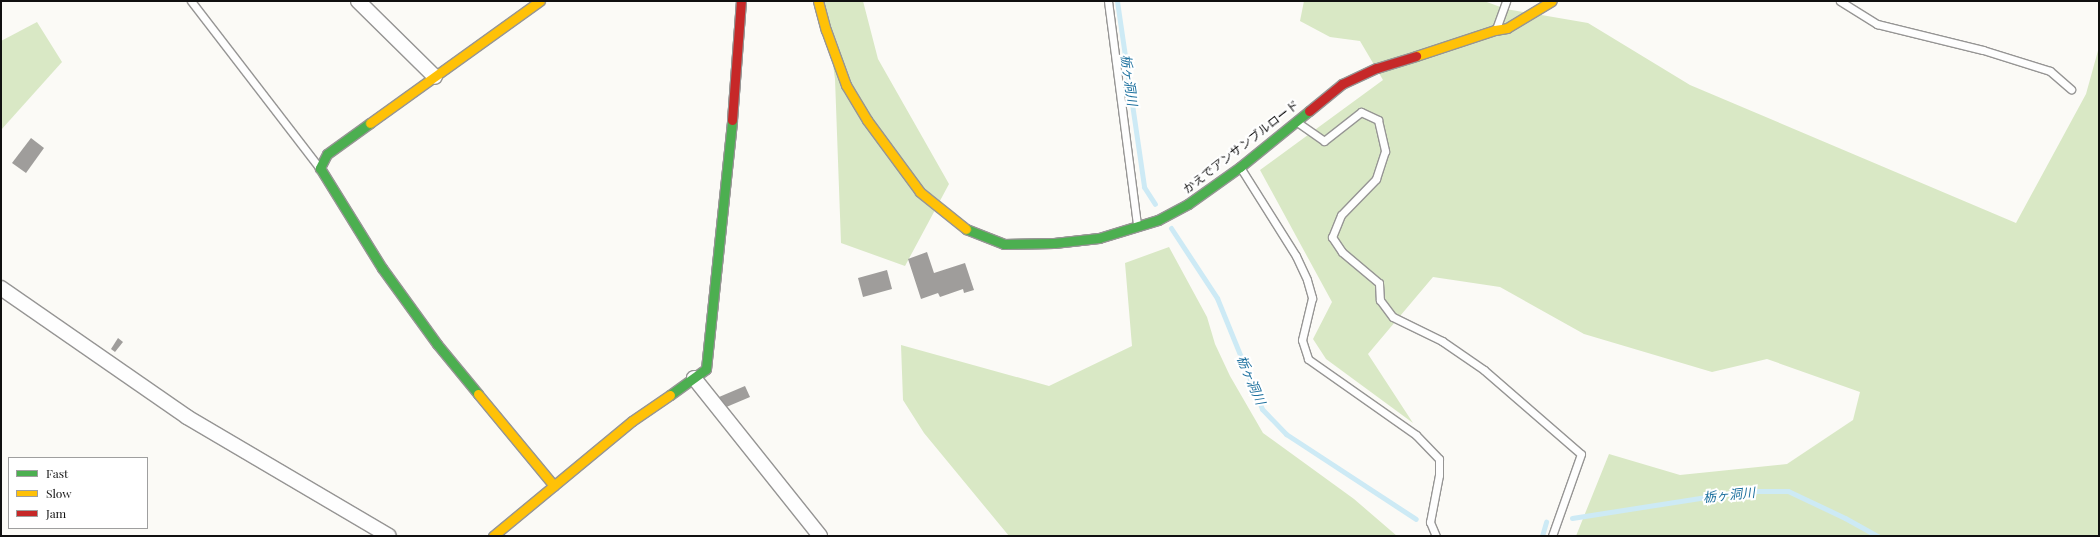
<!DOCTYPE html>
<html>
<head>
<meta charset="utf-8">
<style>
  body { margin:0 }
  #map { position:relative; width:2100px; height:537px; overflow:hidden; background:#fbfaf6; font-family:"Playfair Display","Noto Sans JP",serif }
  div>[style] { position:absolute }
  .forest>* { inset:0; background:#d9e8c5 }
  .stream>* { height:5px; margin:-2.5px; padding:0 2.5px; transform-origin:2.5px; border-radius:2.5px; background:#cdeaf5 }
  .building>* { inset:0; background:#9f9d9b }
  .roads { filter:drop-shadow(1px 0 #969594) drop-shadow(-1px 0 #969594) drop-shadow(0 1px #969594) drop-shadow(0 -1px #969594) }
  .lane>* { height:7px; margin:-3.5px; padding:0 3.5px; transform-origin:3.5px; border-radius:3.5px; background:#fefefe }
  .street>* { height:14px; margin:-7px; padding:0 7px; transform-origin:7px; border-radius:7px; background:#fefefe }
  .fast>* { height:9px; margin:-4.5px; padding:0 4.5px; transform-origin:4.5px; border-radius:4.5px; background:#4caf50 }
  .slow>* { height:9px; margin:-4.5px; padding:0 4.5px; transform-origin:4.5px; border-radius:4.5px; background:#ffc107 }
  .jam>* { height:9px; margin:-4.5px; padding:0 4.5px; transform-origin:4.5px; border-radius:4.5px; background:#c62828 }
  span { translate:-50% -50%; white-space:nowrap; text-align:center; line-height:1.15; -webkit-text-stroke:4px #fff; paint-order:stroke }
  .street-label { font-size:12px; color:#101010 }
  .water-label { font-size:13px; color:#1d709e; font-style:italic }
  .frame { position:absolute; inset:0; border:2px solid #101010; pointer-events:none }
  .legend { position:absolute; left:8px; top:457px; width:140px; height:72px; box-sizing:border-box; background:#fff; border:1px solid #9f9f9f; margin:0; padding:5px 7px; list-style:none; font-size:12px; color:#101010 }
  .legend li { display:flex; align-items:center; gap:8px; height:20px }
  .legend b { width:20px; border:1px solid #9f9f9f }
</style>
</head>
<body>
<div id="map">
  <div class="forest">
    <div style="clip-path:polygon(824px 1px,863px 1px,878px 59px,949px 184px,905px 266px,841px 243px,835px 79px)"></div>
    <div style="clip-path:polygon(1304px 1px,1484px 1px,1506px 9px,1588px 23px,1690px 85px,2016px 223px,2086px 94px,2099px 47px,2099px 536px,1576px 536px,1609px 454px,1680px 475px,1787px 464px,1853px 420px,1860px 392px,1767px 359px,1712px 372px,1584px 334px,1500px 287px,1433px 277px,1368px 354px,1413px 423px,1326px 359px,1313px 339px,1332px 302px,1260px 170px,1383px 80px,1360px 41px,1330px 37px,1300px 21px)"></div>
    <div style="clip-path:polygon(37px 22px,62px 62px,1px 130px,1px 41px)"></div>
    <div style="clip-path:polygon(1169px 247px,1207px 317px,1215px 344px,1230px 376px,1263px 433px,1354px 499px,1397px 536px,1009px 536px,924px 433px,903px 400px,901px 345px,1049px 386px,1132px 346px,1125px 263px)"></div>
  </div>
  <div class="stream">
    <div style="left:1117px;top:1px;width:188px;rotate:81.7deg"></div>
    <div style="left:1144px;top:187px;width:20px;rotate:57deg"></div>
    <div style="left:1171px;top:228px;width:84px;rotate:56.7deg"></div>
    <div style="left:1217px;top:298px;width:120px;rotate:67.9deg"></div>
    <div style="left:1262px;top:409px;width:35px;rotate:46deg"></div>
    <div style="left:1286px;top:434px;width:155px;rotate:33.2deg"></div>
    <div style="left:1572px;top:518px;width:175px;rotate:-8.9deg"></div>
    <div style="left:1745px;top:491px;width:43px"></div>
    <div style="left:1788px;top:491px;width:63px;rotate:25.3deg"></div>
    <div style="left:1845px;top:518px;width:38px;rotate:29deg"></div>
    <div style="left:1542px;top:536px;width:15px;rotate:-74deg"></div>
  </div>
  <div class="building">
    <div style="clip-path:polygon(31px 138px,44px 148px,26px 173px,12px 163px)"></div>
    <div style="clip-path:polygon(927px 252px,934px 273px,965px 263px,974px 290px,964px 293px,963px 289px,940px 297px,938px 293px,921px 299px,908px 259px)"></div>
    <div style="clip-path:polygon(887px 270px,892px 289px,863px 297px,858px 278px)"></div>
    <div style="clip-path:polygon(118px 338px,123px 342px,115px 352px,111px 349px)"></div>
    <div style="clip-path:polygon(745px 386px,750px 397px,724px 408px,719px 397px)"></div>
  </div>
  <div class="roads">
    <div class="lane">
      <div style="left:191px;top:1px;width:208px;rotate:52.4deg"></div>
      <div style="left:1108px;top:1px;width:226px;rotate:82.6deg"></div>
      <div style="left:1840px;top:1px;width:44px;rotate:31.9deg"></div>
      <div style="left:1877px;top:24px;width:109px;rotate:13.8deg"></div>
      <div style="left:1983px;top:50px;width:70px;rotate:17.4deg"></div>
      <div style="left:2050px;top:71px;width:28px;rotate:41deg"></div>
      <div style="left:1496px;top:29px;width:30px;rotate:-70deg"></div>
      <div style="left:1297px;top:122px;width:33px;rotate:35deg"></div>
      <div style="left:1324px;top:141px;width:47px;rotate:-38.1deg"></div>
      <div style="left:1361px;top:112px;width:19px;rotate:25deg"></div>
      <div style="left:1378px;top:120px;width:32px;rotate:77deg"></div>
      <div style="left:1385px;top:151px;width:29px;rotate:108deg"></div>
      <div style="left:1376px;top:179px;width:50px;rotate:134.2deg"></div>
      <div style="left:1341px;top:215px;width:24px;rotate:112deg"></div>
      <div style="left:1332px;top:237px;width:18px;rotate:56deg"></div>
      <div style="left:1342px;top:252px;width:48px;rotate:40deg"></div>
      <div style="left:1379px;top:283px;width:17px;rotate:87deg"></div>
      <div style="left:1380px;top:300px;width:21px;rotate:53deg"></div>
      <div style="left:1393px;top:317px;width:55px;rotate:26.1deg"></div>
      <div style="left:1442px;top:341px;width:51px;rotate:34.6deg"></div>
      <div style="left:1484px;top:370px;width:128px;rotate:40.9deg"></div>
      <div style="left:1581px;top:454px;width:87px;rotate:109.5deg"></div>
      <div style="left:1240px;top:167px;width:105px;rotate:57.8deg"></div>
      <div style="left:1296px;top:256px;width:26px;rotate:65deg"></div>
      <div style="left:1307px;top:280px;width:19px;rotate:74deg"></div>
      <div style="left:1312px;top:298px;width:43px;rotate:103.4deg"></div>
      <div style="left:1302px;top:340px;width:20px;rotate:72deg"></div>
      <div style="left:1308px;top:359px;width:132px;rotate:35.1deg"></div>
      <div style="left:1416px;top:435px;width:33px;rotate:46deg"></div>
      <div style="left:1439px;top:459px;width:16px;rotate:90deg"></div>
      <div style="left:1439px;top:475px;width:48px;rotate:100.8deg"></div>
      <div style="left:1430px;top:522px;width:15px;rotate:67deg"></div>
    </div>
    <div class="street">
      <div style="left:358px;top:1px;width:108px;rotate:44.6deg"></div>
      <div style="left:1px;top:288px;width:226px;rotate:34.7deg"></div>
      <div style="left:187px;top:417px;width:234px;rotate:30.5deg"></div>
      <div style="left:694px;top:378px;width:202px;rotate:51.4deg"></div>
    </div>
    <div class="fast">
      <div style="left:370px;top:123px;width:53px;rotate:144.2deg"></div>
      <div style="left:327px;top:154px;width:16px;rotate:117deg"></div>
      <div style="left:320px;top:168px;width:118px;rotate:58.2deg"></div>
      <div style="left:382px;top:268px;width:94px;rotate:54.1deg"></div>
      <div style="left:437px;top:344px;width:65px;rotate:50.6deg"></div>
      <div style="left:966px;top:229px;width:41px;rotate:21.5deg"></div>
      <div style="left:1004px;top:244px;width:50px;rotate:-1.1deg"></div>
      <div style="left:1054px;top:243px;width:45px;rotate:-6.3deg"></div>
      <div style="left:1099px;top:238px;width:62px;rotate:-17deg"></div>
      <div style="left:1158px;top:220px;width:34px;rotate:-28deg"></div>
      <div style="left:1188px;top:204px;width:64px;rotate:-35.4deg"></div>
      <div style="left:1240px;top:167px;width:89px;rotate:-39.1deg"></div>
      <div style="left:670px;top:395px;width:44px;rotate:-35.8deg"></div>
      <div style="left:706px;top:369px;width:250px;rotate:-84deg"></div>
    </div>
    <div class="slow">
      <div style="left:818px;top:1px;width:30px;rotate:75deg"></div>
      <div style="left:826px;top:30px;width:59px;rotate:70deg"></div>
      <div style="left:846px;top:85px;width:41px;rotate:59deg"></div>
      <div style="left:867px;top:120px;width:89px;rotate:53.6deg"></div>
      <div style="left:920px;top:192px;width:59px;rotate:38.8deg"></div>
      <div style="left:1416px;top:56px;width:83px;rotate:-18.2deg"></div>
      <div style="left:1495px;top:30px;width:12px;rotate:-9deg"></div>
      <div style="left:1507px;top:28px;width:52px;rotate:-31deg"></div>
      <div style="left:370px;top:123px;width:209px;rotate:-35.7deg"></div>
      <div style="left:478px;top:394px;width:119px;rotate:50.4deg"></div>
      <div style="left:493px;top:536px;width:180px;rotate:-39.6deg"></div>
      <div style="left:632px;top:421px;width:46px;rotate:-34.4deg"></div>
    </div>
    <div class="jam">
      <div style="left:1309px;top:111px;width:43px;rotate:-39.3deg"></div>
      <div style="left:1342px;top:84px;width:38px;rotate:-25deg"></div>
      <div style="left:1377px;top:68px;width:41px;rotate:-17.1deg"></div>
      <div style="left:732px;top:120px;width:119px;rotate:-85.7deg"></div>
    </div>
  </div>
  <div class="street-label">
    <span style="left:1241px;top:147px;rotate:-38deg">かえでアンサンブルロード</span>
  </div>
  <div class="water-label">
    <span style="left:1129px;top:80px;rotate:82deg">栃ヶ洞川</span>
    <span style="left:1251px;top:380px;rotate:67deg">栃ヶ洞川</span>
    <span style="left:1729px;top:495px;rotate:-6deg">栃ヶ洞川</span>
  </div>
  <div class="frame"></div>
  <ul class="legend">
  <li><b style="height:5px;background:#4caf50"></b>Fast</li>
  <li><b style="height:5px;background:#ffc107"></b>Slow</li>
  <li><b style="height:5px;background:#c62828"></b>Jam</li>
  </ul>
</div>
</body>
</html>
